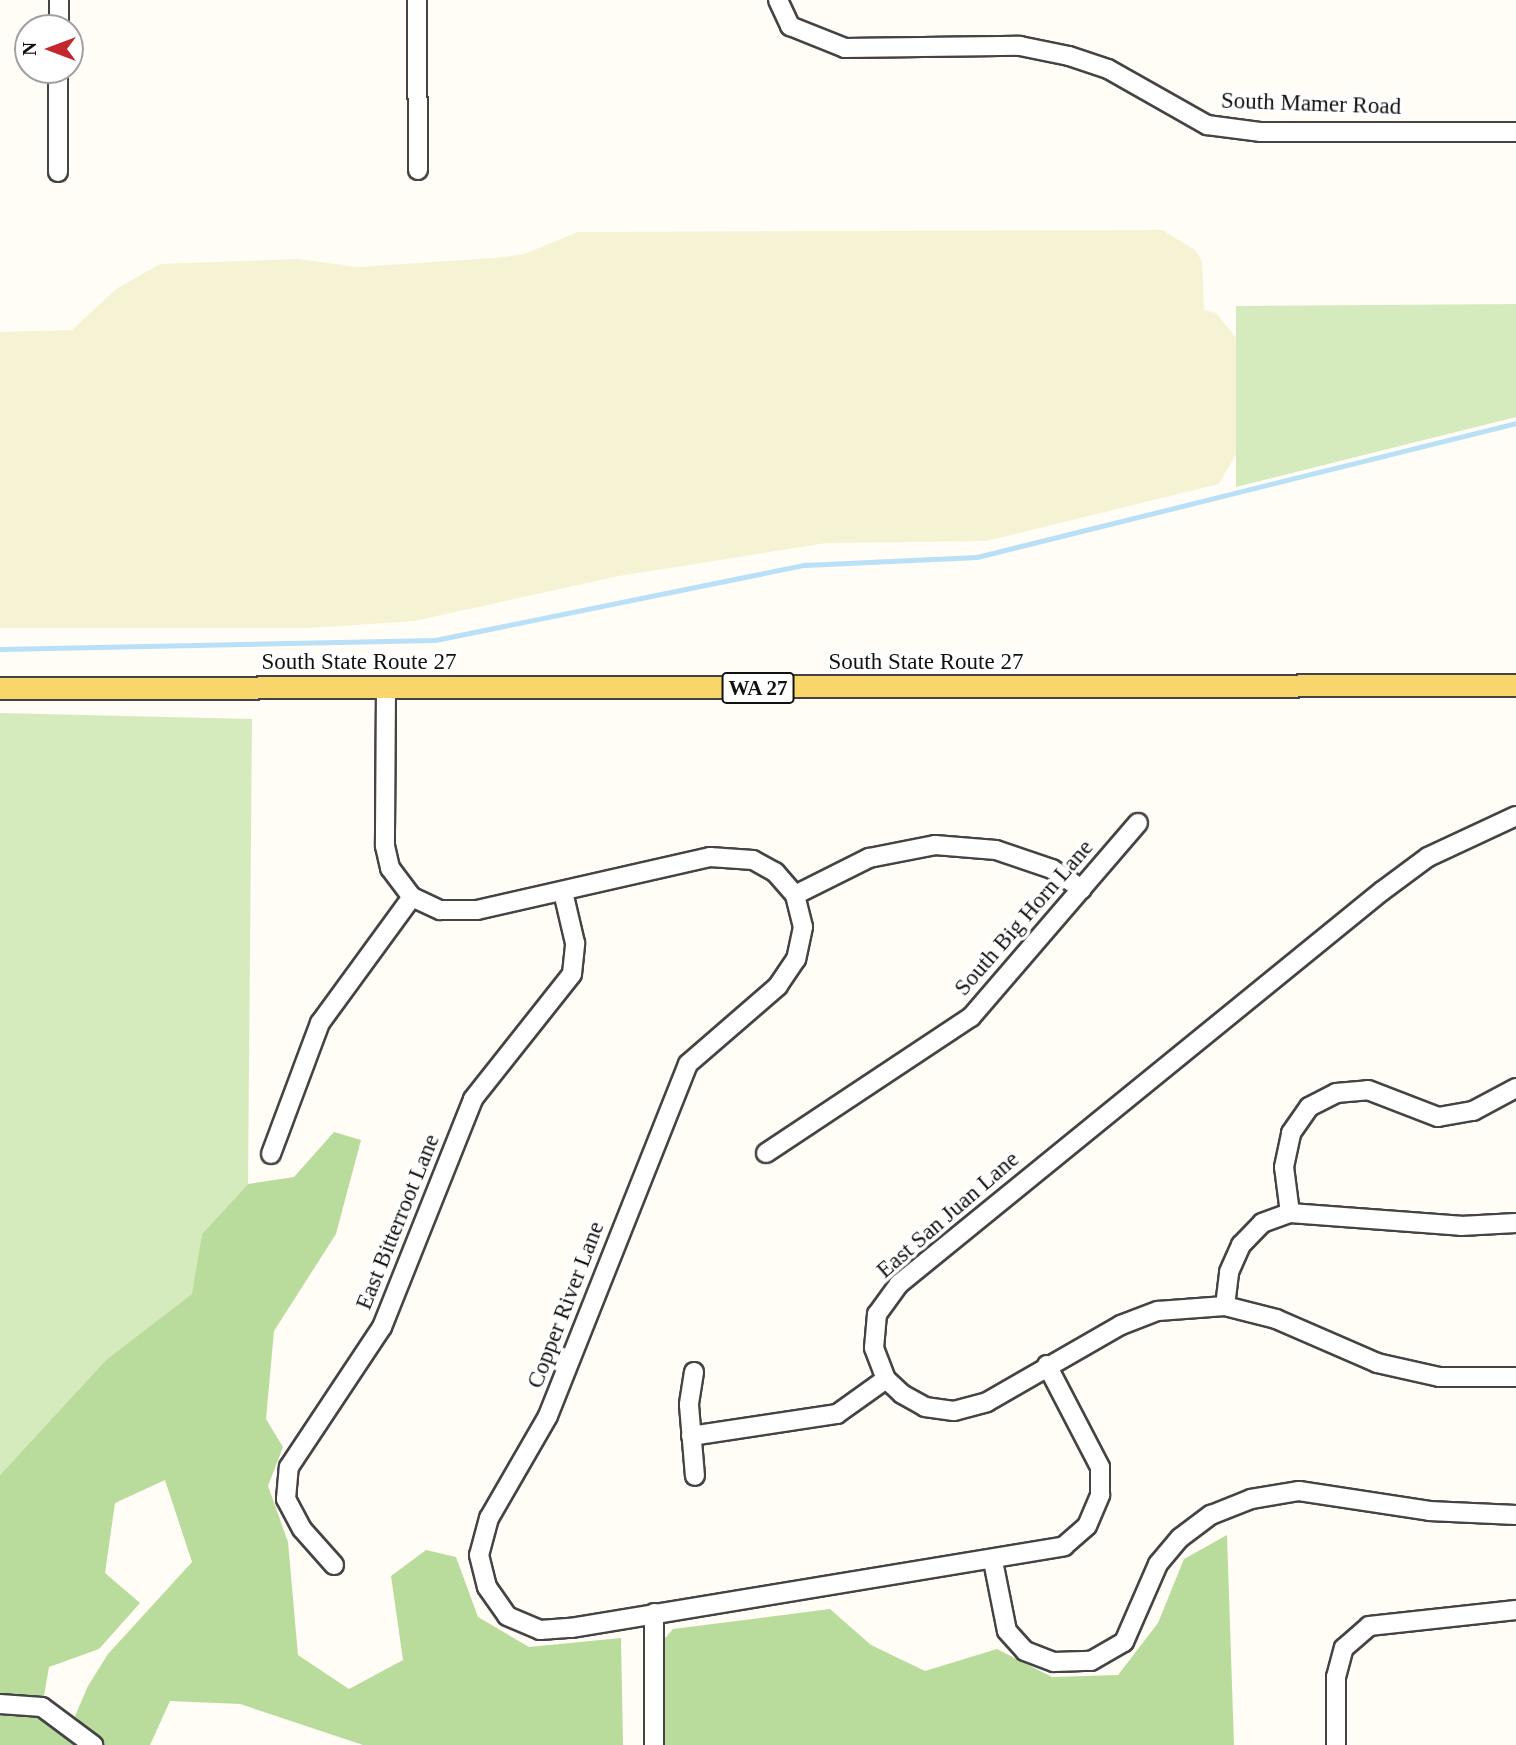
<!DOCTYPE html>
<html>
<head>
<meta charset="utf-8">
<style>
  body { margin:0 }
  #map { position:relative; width:1516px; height:1745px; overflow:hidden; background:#fffdf5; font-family:Georgia,serif }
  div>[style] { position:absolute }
  .farmland>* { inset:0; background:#f6f3d4 }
  .green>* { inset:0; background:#d5ebbd }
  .forest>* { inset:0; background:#b9dc9c }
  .stream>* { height:5px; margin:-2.5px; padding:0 2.5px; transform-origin:2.5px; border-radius:2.5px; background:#b9e0f7 }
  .roads { filter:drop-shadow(2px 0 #444) drop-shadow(-2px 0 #444) drop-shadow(0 2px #444) drop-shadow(0 -2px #444) }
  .minor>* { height:18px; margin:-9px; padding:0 9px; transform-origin:9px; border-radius:9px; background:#fff }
  .major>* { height:21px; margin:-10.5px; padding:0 10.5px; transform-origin:10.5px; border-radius:10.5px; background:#f9d66b }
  span { translate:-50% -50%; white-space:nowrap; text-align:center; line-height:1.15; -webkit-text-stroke:7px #fff; paint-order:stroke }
  .shield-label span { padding:2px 5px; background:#fff; border:2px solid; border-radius:5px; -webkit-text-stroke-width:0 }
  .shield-label { font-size:21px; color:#111; font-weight:700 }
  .street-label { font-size:23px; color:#111 }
  .north { position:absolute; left:14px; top:14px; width:70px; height:70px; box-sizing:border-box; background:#fff; border:2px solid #a0a0a0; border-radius:50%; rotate:270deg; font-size:19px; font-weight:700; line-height:28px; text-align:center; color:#111 }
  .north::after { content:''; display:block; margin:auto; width:24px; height:32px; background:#c4262e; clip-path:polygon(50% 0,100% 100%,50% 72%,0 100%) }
</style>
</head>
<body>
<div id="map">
  <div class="farmland">
    <div style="clip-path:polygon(1162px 230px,1195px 250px,1202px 261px,1204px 310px,1216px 313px,1237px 339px,1236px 454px,1219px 484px,986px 541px,826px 543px,619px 576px,414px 621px,310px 628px,0 628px,0 332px,72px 330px,116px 289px,160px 264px,298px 259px,357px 267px,495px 258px,524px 254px,578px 232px)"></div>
  </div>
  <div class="green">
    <div style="clip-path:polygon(1516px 304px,1516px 417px,1236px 487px,1236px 306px)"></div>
    <div style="clip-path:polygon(0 713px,252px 719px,248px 1184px,202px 1234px,193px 1294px,106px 1360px,0 1475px)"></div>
  </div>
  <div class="forest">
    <div style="clip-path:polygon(334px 1132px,361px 1140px,336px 1234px,274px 1331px,266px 1419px,283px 1447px,268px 1486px,288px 1542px,298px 1655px,349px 1689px,403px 1660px,391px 1576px,426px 1550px,456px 1557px,478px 1617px,529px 1647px,621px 1638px,623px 1745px,363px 1745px,240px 1704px,170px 1701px,150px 1745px,101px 1745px,75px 1716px,88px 1686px,108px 1654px,192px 1562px,165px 1480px,115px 1503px,105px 1573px,140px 1603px,99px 1649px,49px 1667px,43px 1702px,0 1699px,0 1475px,106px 1360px,192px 1294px,202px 1234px,248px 1184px,294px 1177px)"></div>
    <div style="clip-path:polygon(1227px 1535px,1234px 1745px,661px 1745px,661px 1643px,673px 1629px,830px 1609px,871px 1645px,925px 1671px,997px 1649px,1052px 1677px,1118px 1675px,1158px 1623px,1184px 1559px)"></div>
    <div style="clip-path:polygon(0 1709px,40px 1712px,88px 1745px,0 1745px)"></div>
  </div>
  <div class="stream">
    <div style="left:0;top:649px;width:435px;rotate:-1.2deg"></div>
    <div style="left:435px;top:640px;width:378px;rotate:-11.5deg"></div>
    <div style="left:805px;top:565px;width:172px;rotate:-2.7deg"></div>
    <div style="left:977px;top:557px;width:555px;rotate:-13.96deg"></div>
  </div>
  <div class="roads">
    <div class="minor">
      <div style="left:417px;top:0;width:170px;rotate:89.7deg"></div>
      <div style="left:778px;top:0;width:29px;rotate:65deg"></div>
      <div style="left:790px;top:26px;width:59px;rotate:21.8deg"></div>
      <div style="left:845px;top:48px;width:175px;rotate:-0.7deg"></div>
      <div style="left:1020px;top:46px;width:50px;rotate:11.5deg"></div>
      <div style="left:1069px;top:56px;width:41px;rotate:18.4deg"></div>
      <div style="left:1108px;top:69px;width:114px;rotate:29.5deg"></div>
      <div style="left:1207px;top:125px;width:53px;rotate:7.5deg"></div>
      <div style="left:1260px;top:132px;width:256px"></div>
      <div style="left:59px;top:28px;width:28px;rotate:-90deg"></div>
      <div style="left:58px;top:172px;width:102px;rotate:-90deg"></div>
      <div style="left:386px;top:689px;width:157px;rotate:90.4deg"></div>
      <div style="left:385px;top:846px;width:23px;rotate:77deg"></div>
      <div style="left:390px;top:868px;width:36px;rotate:53deg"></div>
      <div style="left:412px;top:897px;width:31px;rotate:25deg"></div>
      <div style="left:440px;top:910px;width:37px"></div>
      <div style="left:477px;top:910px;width:239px;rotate:-12.8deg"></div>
      <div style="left:710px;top:857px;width:43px;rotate:4deg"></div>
      <div style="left:753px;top:860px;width:25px;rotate:29deg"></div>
      <div style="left:775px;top:872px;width:30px;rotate:49deg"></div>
      <div style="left:795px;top:895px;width:33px;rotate:76deg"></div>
      <div style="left:803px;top:927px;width:33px;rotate:102deg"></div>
      <div style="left:796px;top:959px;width:32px;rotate:124deg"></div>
      <div style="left:778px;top:986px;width:119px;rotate:139.1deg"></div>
      <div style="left:688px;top:1064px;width:379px;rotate:111.7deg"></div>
      <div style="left:548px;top:1416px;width:118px;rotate:120deg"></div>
      <div style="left:489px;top:1518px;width:38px;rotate:105deg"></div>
      <div style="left:479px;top:1555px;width:33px;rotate:76deg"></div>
      <div style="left:487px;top:1587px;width:35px;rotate:55deg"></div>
      <div style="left:507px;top:1616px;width:36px;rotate:23deg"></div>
      <div style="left:540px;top:1630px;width:31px;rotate:-4deg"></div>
      <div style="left:571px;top:1628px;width:500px;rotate:-9.4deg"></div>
      <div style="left:1064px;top:1546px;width:30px;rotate:-41deg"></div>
      <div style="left:1087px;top:1526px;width:34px;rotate:-67deg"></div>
      <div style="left:1100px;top:1495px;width:28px;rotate:-90deg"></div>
      <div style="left:1100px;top:1467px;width:115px;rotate:-117.5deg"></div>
      <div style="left:1516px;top:816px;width:97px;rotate:155deg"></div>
      <div style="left:1428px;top:857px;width:57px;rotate:143.5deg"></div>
      <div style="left:1382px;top:891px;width:623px;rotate:140.87deg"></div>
      <div style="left:899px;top:1284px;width:37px;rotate:126deg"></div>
      <div style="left:877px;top:1314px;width:34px;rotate:95deg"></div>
      <div style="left:874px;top:1348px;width:33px;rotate:69deg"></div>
      <div style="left:886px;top:1379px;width:22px;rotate:43deg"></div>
      <div style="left:902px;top:1394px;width:26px;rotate:29deg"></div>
      <div style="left:925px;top:1407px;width:29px;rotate:8deg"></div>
      <div style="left:954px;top:1411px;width:34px;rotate:-15deg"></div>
      <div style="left:987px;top:1402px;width:155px;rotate:-29.9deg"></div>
      <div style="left:1121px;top:1325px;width:40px;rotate:-21deg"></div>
      <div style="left:1158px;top:1311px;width:67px;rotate:-4.3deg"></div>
      <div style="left:1225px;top:1306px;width:53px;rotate:14.3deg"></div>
      <div style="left:1276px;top:1319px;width:110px;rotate:23.5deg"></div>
      <div style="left:1377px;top:1363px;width:64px;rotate:12.7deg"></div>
      <div style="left:1439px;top:1377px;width:77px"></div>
      <div style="left:795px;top:895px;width:83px;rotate:-26.6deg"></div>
      <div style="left:869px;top:858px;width:67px;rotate:-11.1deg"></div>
      <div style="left:935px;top:845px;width:61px;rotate:4.7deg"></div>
      <div style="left:996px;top:850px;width:59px;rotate:18.7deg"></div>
      <div style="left:1052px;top:869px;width:36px;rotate:34deg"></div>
      <div style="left:766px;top:1153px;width:246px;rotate:-33.6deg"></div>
      <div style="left:971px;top:1017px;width:256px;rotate:-49.3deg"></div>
      <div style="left:271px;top:1154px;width:140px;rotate:-69.5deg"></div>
      <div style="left:320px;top:1023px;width:156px;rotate:-53.9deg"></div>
      <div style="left:1290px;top:1213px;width:46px;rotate:-97.4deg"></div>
      <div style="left:1284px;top:1167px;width:35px;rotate:-78deg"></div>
      <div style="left:1291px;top:1133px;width:32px;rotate:-55deg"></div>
      <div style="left:1309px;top:1107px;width:30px;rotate:-27deg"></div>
      <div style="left:1336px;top:1093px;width:32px;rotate:-5deg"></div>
      <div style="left:1368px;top:1090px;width:75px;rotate:21.1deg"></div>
      <div style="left:1438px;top:1117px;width:36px;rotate:-10deg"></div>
      <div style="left:1473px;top:1111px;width:49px;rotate:-28.1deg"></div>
      <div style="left:1225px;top:1306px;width:34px;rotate:-83deg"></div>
      <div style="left:1229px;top:1272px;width:30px;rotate:-66deg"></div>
      <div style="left:1241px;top:1245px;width:30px;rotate:-46deg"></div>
      <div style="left:1262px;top:1223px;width:30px;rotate:-20deg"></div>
      <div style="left:1290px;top:1213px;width:171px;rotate:4.3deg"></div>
      <div style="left:1461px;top:1226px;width:55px;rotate:-3.1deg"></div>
      <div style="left:694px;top:1372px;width:33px;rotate:99deg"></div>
      <div style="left:689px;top:1405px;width:71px;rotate:85.2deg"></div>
      <div style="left:691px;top:1436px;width:148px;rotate:-8.6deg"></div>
      <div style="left:837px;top:1414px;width:60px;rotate:-35.5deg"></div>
      <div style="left:993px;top:1561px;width:71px;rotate:78.7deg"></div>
      <div style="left:1007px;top:1631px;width:27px;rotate:48deg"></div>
      <div style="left:1025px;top:1651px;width:31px;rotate:21deg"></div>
      <div style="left:1054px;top:1662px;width:37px;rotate:-2deg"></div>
      <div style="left:1091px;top:1661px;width:38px;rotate:-30deg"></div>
      <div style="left:1124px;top:1642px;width:85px;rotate:-66.4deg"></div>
      <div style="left:1158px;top:1564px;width:34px;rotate:-50deg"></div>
      <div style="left:1180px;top:1538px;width:39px;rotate:-37deg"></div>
      <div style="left:1211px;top:1515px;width:43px;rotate:-21.8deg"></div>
      <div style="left:1251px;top:1499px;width:49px;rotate:-9.5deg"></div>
      <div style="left:1299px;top:1491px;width:132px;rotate:8.7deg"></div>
      <div style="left:1429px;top:1511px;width:87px;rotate:2.6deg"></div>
      <div style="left:334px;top:1565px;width:48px;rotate:-131.6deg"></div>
      <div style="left:302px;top:1529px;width:34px;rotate:-118deg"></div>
      <div style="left:286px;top:1499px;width:32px;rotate:-85deg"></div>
      <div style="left:289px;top:1467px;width:168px;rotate:-56.4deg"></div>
      <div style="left:382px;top:1327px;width:245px;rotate:-68.2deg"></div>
      <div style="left:473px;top:1099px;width:159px;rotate:-51.6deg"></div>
      <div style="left:572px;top:974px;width:31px;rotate:-84deg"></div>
      <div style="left:575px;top:943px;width:52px;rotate:-103.2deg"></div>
      <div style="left:654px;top:1613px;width:132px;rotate:90deg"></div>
      <div style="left:0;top:1704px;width:42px;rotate:4.1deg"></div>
      <div style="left:42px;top:1707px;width:64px;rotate:36.7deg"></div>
      <div style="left:1336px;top:1745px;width:68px;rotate:-90deg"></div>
      <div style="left:1336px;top:1677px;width:30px;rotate:-75deg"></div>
      <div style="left:1344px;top:1648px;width:33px;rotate:-41deg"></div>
      <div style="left:1369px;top:1626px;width:148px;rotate:-6.2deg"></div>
    </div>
    <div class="major">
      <div style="left:0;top:688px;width:1516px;rotate:-0.11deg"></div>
    </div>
  </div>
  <div class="shield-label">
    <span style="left:758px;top:688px">WA 27</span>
  </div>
  <div class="street-label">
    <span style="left:1311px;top:104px;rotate:2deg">South Mamer Road</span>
    <span style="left:359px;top:662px">South State Route 27</span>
    <span style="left:926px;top:662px">South State Route 27</span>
    <span style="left:1024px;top:918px;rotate:-49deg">South Big Horn Lane</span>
    <span style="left:948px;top:1215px;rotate:-41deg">East San Juan Lane</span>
    <span style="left:398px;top:1222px;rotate:-68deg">East Bitterroot Lane</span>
    <span style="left:566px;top:1305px;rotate:-69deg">Copper River Lane</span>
  </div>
  <div class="north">N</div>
</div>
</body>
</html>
